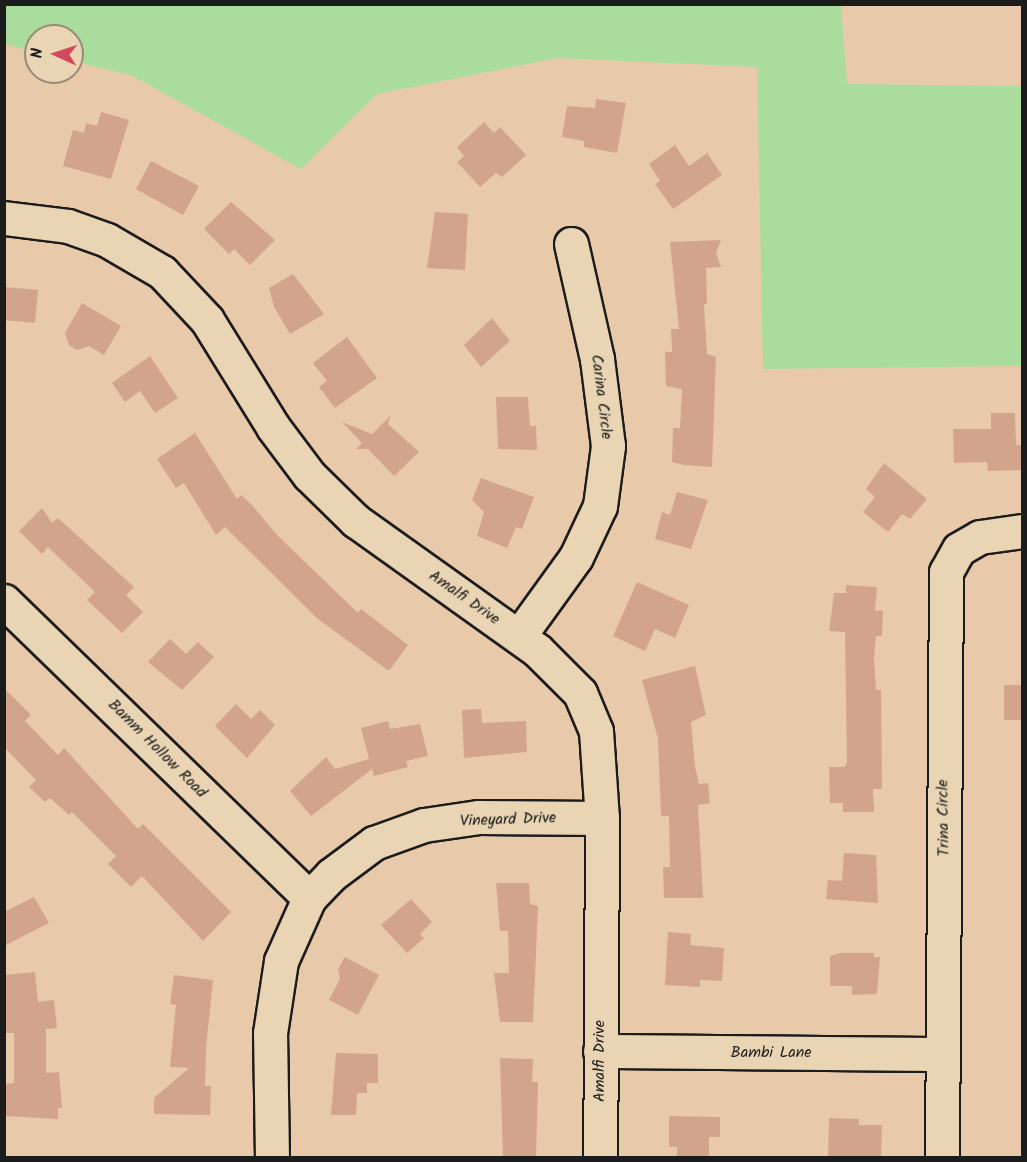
<!DOCTYPE html>
<html>
<head>
<meta charset="utf-8">
<style>
  body { margin:0 }
  #map { position:relative; width:1027px; height:1162px; overflow:hidden; background:#e8caab; font-family:Kalam,sans-serif }
  div>[style] { position:absolute }
  .green>* { inset:0; background:#aadc9d }
  .building>* { inset:0; background:#d2a48c }
  .roads { filter:drop-shadow(2px 0 #1c1c1c) drop-shadow(-2px 0 #1c1c1c) drop-shadow(0 2px #1c1c1c) drop-shadow(0 -2px #1c1c1c) }
  .minor>* { height:33px; margin:-16.5px; padding:0 16.5px; transform-origin:16.5px; border-radius:16.5px; background:#e9d4b3 }
  span { translate:-50% -50%; white-space:nowrap; text-align:center; line-height:1.15; -webkit-text-stroke:4.5px #e9d4b3; paint-order:stroke }
  .street-label { font-size:16px; color:#1c1c1c }
  .frame { position:absolute; inset:0; border:6px solid #1c1c1c; pointer-events:none }
  .north { position:absolute; left:24px; top:24px; width:60px; height:60px; box-sizing:border-box; background:#e9d4b3; border:2px solid #978a77; border-radius:50%; rotate:273deg; font-size:16px; font-weight:700; line-height:24px; text-align:center; color:#1c1c1c }
  .north::after { content:''; display:block; margin:auto; width:21px; height:27px; background:#d1495b; clip-path:polygon(50% 0,100% 100%,50% 72%,0 100%) }
</style>
</head>
<body>
<div id="map">
  <div class="green">
    <div style="clip-path:polygon(5px 4px,841px 5px,847px 84px,1022px 86px,1022px 366px,763px 369px,757px 67px,557px 58px,377px 94px,301px 169px,131px 75px,72px 61px,72px 36px,36px 36px,36px 52px,5px 44px)"></div>
  </div>
  <div class="building">
    <div style="clip-path:polygon(596px 99px,626px 103px,617px 153px,584px 147px,584px 141px,562px 137px,567px 106px,595px 108px)"></div>
    <div style="clip-path:polygon(101px 112px,129px 120px,111px 179px,63px 166px,73px 130px,84px 133px,86px 123px,97px 126px)"></div>
    <div style="clip-path:polygon(484px 122px,494px 133px,500px 127px,526px 155px,502px 177px,496px 173px,480px 187px,457px 162px,464px 156px,457px 147px)"></div>
    <div style="clip-path:polygon(675px 145px,689px 166px,707px 153px,722px 175px,673px 209px,655px 184px,660px 181px,649px 164px)"></div>
    <div style="clip-path:polygon(151px 161px,199px 186px,183px 215px,136px 189px)"></div>
    <div style="clip-path:polygon(231px 202px,275px 240px,250px 265px,234px 249px,229px 254px,204px 229px)"></div>
    <div style="clip-path:polygon(435px 212px,468px 214px,465px 270px,427px 268px)"></div>
    <div style="clip-path:polygon(721px 240px,716px 253px,721px 267px,706px 268px,707px 304px,704px 304px,707px 354px,716px 357px,712px 467px,684px 465px,672px 462px,673px 428px,680px 428px,682px 389px,666px 386px,665px 352px,672px 352px,671px 329px,679px 329px,670px 242px)"></div>
    <div style="clip-path:polygon(293px 274px,324px 314px,290px 334px,274px 307px,269px 288px)"></div>
    <div style="clip-path:polygon(4px 287px,38px 290px,35px 323px,4px 320px)"></div>
    <div style="clip-path:polygon(82px 303px,121px 326px,104px 355px,89px 346px,77px 350px,69px 345px,65px 333px)"></div>
    <div style="clip-path:polygon(492px 318px,510px 341px,481px 367px,464px 345px)"></div>
    <div style="clip-path:polygon(347px 337px,377px 378px,335px 408px,319px 387px,327px 381px,313px 363px)"></div>
    <div style="clip-path:polygon(150px 356px,178px 398px,155px 413px,140px 391px,125px 402px,112px 383px)"></div>
    <div style="clip-path:polygon(496px 397px,528px 397px,530px 426px,536px 426px,537px 450px,498px 449px)"></div>
    <div style="clip-path:polygon(991px 413px,1015px 413px,1016px 445px,1023px 445px,1023px 470px,988px 471px,987px 462px,954px 463px,953px 429px,991px 429px)"></div>
    <div style="clip-path:polygon(390px 416px,388px 424px,419px 452px,394px 476px,368px 449px,356px 449px,362px 443px,342px 422px,372px 434px)"></div>
    <div style="clip-path:polygon(195px 433px,237px 499px,241px 495px,252px 505px,277px 535px,358px 613px,361px 609px,408px 645px,389px 671px,318px 619px,225px 527px,216px 535px,184px 483px,176px 488px,157px 459px)"></div>
    <div style="clip-path:polygon(884px 463px,927px 499px,910px 519px,902px 514px,888px 532px,863px 512px,875px 497px,866px 489px)"></div>
    <div style="clip-path:polygon(481px 478px,534px 497px,522px 529px,516px 527px,507px 548px,477px 536px,484px 512px,472px 500px)"></div>
    <div style="clip-path:polygon(677px 492px,708px 500px,691px 549px,655px 539px,662px 512px,670px 515px)"></div>
    <div style="clip-path:polygon(42px 508px,52px 523px,58px 518px,134px 587px,126px 595px,143px 612px,122px 633px,87px 600px,95px 592px,48px 547px,42px 554px,19px 531px)"></div>
    <div style="clip-path:polygon(637px 582px,689px 605px,675px 638px,655px 629px,645px 651px,613px 636px)"></div>
    <div style="clip-path:polygon(846px 585px,877px 587px,875px 610px,883px 611px,882px 636px,876px 636px,874px 657px,876px 690px,881px 690px,882px 789px,873px 789px,874px 812px,843px 812px,843px 803px,830px 803px,829px 767px,845px 767px,847px 762px,845px 632px,829px 631px,834px 593px,846px 593px)"></div>
    <div style="clip-path:polygon(170px 639px,186px 654px,198px 642px,214px 657px,182px 690px,148px 662px)"></div>
    <div style="clip-path:polygon(695px 666px,706px 715px,691px 722px,695px 766px,699px 784px,708px 783px,710px 803px,698px 805px,703px 898px,664px 898px,663px 867px,670px 867px,669px 816px,661px 816px,658px 739px,642px 680px)"></div>
    <div style="clip-path:polygon(1004px 685px,1023px 685px,1023px 720px,1004px 720px)"></div>
    <div style="clip-path:polygon(4px 688px,31px 715px,25px 721px,58px 755px,64px 748px,138px 829px,143px 824px,231px 912px,203px 941px,142px 876px,131px 887px,108px 864px,116px 856px,72px 812px,69px 815px,50px 798px,45px 802px,29px 787px,36px 780px,4px 747px)"></div>
    <div style="clip-path:polygon(236px 704px,251px 719px,260px 710px,275px 725px,247px 758px,215px 726px)"></div>
    <div style="clip-path:polygon(481px 709px,482px 723px,526px 721px,527px 752px,464px 758px,462px 710px)"></div>
    <div style="clip-path:polygon(388px 721px,390px 729px,420px 724px,428px 756px,406px 761px,408px 767px,374px 776px,372px 769px,311px 816px,290px 791px,326px 757px,335px 769px,369px 759px,361px 728px)"></div>
    <div style="clip-path:polygon(844px 853px,876px 855px,878px 903px,826px 899px,828px 880px,842px 881px)"></div>
    <div style="clip-path:polygon(496px 883px,529px 883px,530px 904px,538px 906px,533px 1022px,500px 1022px,494px 973px,509px 973px,508px 931px,500px 931px)"></div>
    <div style="clip-path:polygon(34px 897px,49px 923px,4px 946px,4px 912px)"></div>
    <div style="clip-path:polygon(411px 899px,432px 922px,420px 934px,424px 938px,407px 953px,381px 925px)"></div>
    <div style="clip-path:polygon(668px 932px,691px 934px,690px 945px,724px 948px,722px 981px,700px 980px,700px 987px,665px 985px)"></div>
    <div style="clip-path:polygon(840px 953px,874px 953px,874px 957px,880px 957px,877px 994px,852px 995px,852px 986px,830px 986px,830px 956px)"></div>
    <div style="clip-path:polygon(345px 957px,379px 975px,358px 1015px,329px 1000px,340px 979px,338px 969px)"></div>
    <div style="clip-path:polygon(35px 972px,38px 1002px,54px 1000px,57px 1028px,46px 1029px,46px 1073px,59px 1072px,62px 1108px,58px 1108px,58px 1119px,5px 1116px,5px 1084px,14px 1083px,14px 1033px,6px 1033px,4px 975px)"></div>
    <div style="clip-path:polygon(174px 975px,213px 980px,206px 1048px,205px 1086px,211px 1086px,210px 1115px,154px 1114px,154px 1098px,189px 1068px,170px 1067px,176px 1005px,170px 1004px)"></div>
    <div style="clip-path:polygon(336px 1053px,378px 1054px,378px 1083px,367px 1083px,367px 1093px,357px 1093px,356px 1115px,331px 1115px)"></div>
    <div style="clip-path:polygon(500px 1058px,533px 1059px,532px 1082px,538px 1082px,536px 1158px,503px 1158px)"></div>
    <div style="clip-path:polygon(669px 1116px,720px 1117px,720px 1137px,709px 1137px,709px 1158px,677px 1158px,677px 1147px,669px 1147px)"></div>
    <div style="clip-path:polygon(829px 1118px,859px 1119px,859px 1125px,882px 1125px,881px 1158px,828px 1158px)"></div>
  </div>
  <div class="roads">
    <div class="minor">
      <div style="left:4px;top:218px;width:64px;rotate:7.1deg"></div>
      <div style="left:68px;top:226px;width:41px;rotate:19.7deg"></div>
      <div style="left:107px;top:240px;width:64px;rotate:30.2deg"></div>
      <div style="left:162px;top:272px;width:66px;rotate:46.8deg"></div>
      <div style="left:207px;top:320px;width:126px;rotate:58.3deg"></div>
      <div style="left:273px;top:427px;width:60px;rotate:53.1deg"></div>
      <div style="left:309px;top:475px;width:66px;rotate:44.4deg"></div>
      <div style="left:356px;top:521px;width:222px;rotate:35.5deg"></div>
      <div style="left:537px;top:650px;width:61px;rotate:45deg"></div>
      <div style="left:580px;top:693px;width:41px;rotate:67.2deg"></div>
      <div style="left:596px;top:731px;width:87px;rotate:86.1deg"></div>
      <div style="left:602px;top:818px;width:340px;rotate:90.3deg"></div>
      <div style="left:4px;top:601px;width:426px;rotate:44.2deg"></div>
      <div style="left:519px;top:636px;width:97px;rotate:-54.2deg"></div>
      <div style="left:576px;top:557px;width:56px;rotate:-64.8deg"></div>
      <div style="left:600px;top:506px;width:61px;rotate:-82.4deg"></div>
      <div style="left:608px;top:446px;width:88px;rotate:-97.2deg"></div>
      <div style="left:597px;top:359px;width:118px;rotate:-102.7deg"></div>
      <div style="left:600px;top:1051px;width:343px;rotate:0.5deg"></div>
      <div style="left:272px;top:1158px;width:125px;rotate:-90.9deg"></div>
      <div style="left:270px;top:1033px;width:73px;rotate:-81.3deg"></div>
      <div style="left:281px;top:961px;width:69px;rotate:-66deg"></div>
      <div style="left:309px;top:898px;width:32px;rotate:-46deg"></div>
      <div style="left:331px;top:875px;width:54px;rotate:-36.7deg"></div>
      <div style="left:374px;top:843px;width:53px;rotate:-19.8deg"></div>
      <div style="left:424px;top:825px;width:56px;rotate:-8.3deg"></div>
      <div style="left:479px;top:817px;width:123px;rotate:0.5deg"></div>
      <div style="left:942px;top:1158px;width:586px;rotate:-89.61deg"></div>
      <div style="left:946px;top:572px;width:26px;rotate:-61deg"></div>
      <div style="left:959px;top:549px;width:24px;rotate:-30deg"></div>
      <div style="left:980px;top:537px;width:42px;rotate:-8.1deg"></div>
    </div>
  </div>
  <div class="street-label">
    <span style="left:601px;top:397px;rotate:83deg">Carina Circle</span>
    <span style="left:464px;top:598px;rotate:35deg">Amalfi Drive</span>
    <span style="left:157px;top:749px;rotate:45deg">Bamm Hollow Road</span>
    <span style="left:944px;top:818px;rotate:-91deg">Trina Circle</span>
    <span style="left:508px;top:820px;rotate:-2deg">Vineyard Drive</span>
    <span style="left:771px;top:1053px">Bambi Lane</span>
    <span style="left:600px;top:1061px;rotate:-90deg">Amalfi Drive</span>
  </div>
  <div class="frame"></div>
  <div class="north">N</div>
</div>
</body>
</html>
